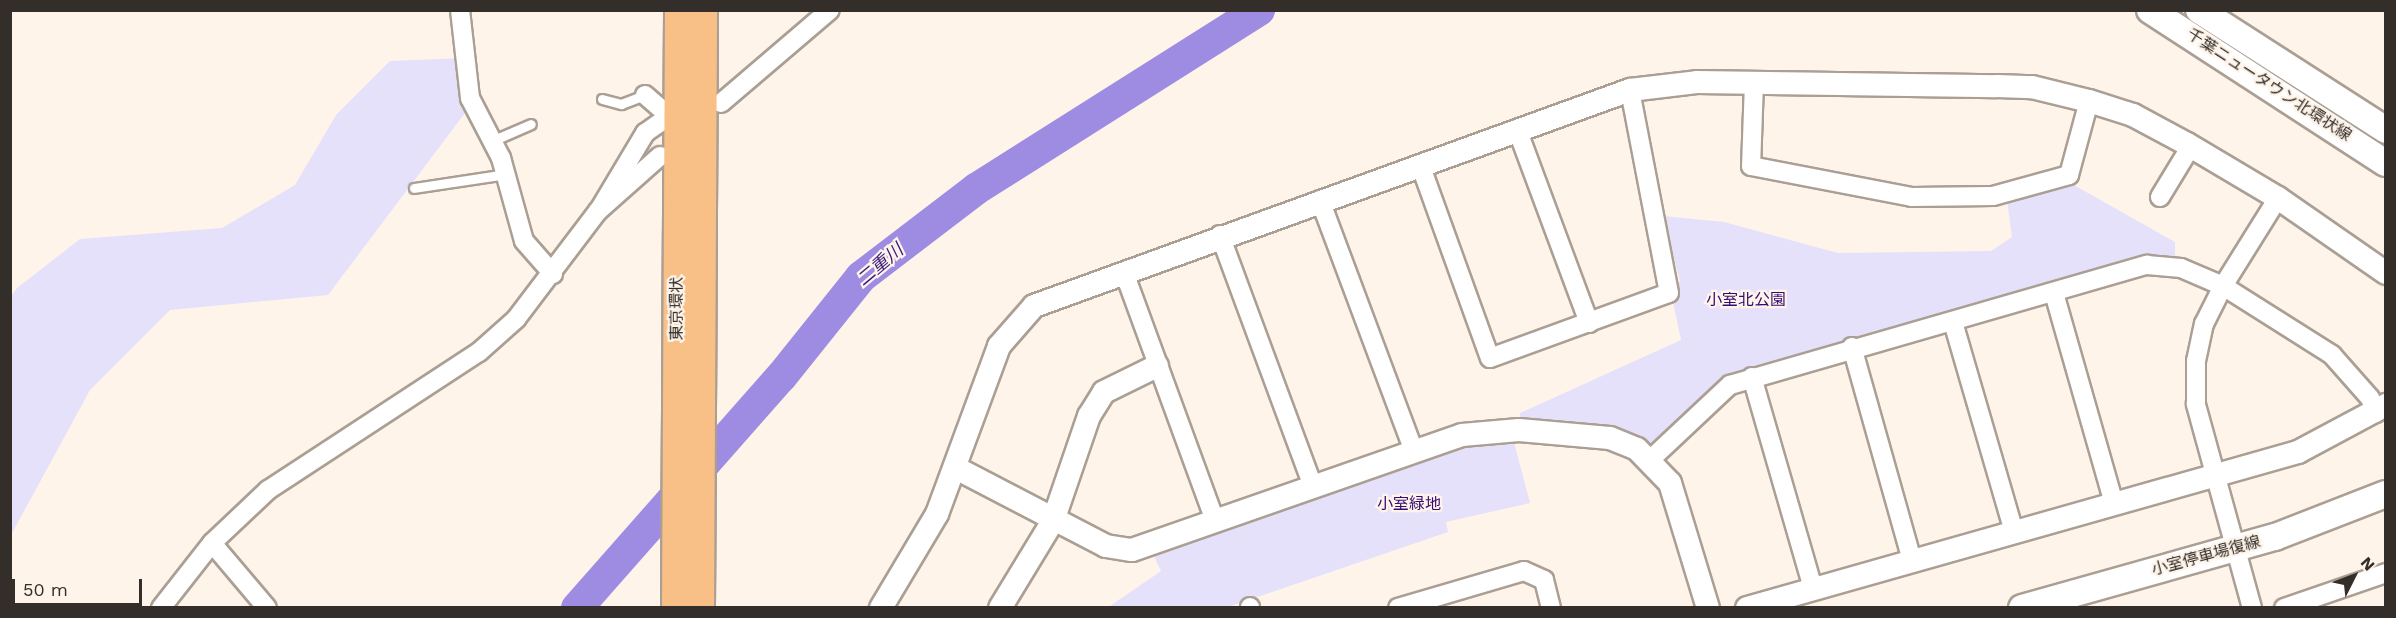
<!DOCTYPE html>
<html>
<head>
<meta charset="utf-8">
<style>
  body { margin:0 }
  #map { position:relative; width:2396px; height:618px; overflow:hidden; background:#fef4ea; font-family:"Work Sans","Noto Sans JP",sans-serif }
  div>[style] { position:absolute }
  .green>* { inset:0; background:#e5e1fb }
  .river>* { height:32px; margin:-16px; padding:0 16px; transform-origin:16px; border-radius:16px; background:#9d8ce2 }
  .roads { filter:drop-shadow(2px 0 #ab9f94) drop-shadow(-2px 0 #ab9f94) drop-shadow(0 2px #ab9f94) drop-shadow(0 -2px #ab9f94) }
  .service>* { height:9px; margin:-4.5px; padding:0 4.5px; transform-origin:4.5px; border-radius:4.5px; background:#fff }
  .minor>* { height:18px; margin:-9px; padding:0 9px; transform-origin:9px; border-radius:9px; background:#fff }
  .tertiary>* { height:22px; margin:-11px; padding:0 11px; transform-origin:11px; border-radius:11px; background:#fff }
  .secondary>* { height:26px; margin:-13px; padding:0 13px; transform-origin:13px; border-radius:13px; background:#fff }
  .trunk>* { height:30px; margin:-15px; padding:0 15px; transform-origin:15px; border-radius:15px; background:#f8c087 }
  span { translate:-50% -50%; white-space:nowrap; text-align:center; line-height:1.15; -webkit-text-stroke:4.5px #fef4ea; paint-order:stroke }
  .street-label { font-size:16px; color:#332e29 }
  .park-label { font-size:16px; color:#340b72 }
  .water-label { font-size:18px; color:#3c197d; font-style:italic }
  .frame { position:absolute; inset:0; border:12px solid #332e29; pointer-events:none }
  .north { position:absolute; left:2324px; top:546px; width:60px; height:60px; -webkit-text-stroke:4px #fef4ea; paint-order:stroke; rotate:48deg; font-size:16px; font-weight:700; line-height:24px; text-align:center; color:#332e29 }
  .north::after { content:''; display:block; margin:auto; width:21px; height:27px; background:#332e29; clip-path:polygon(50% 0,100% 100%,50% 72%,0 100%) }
  .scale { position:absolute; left:12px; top:579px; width:130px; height:27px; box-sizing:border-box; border:3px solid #332e29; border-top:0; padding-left:8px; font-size:18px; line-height:21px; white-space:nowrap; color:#332e29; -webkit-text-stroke:4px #fef4ea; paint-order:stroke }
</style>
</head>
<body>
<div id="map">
  <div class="green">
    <div style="clip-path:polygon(465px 58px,477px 97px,328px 295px,170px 310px,90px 390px,11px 535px,10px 298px,17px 288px,80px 239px,222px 228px,295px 185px,336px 115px,390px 61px)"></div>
    <div style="clip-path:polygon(2072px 184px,2175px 242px,2175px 260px,1748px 371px,1659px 440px,1646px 444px,1622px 430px,1520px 420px,1520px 413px,1681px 340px,1672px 297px,1680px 281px,1663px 216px,1724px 222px,1838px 253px,1991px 251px,2012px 237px,2007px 200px)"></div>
    <div style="clip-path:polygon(1514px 442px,1530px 503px,1446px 522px,1448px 532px,1228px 607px,1107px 608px,1161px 571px,1154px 556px,1417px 461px,1467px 447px)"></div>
  </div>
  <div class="river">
    <div style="left:577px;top:608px;width:308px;rotate:-48.6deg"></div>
    <div style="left:781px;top:377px;width:128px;rotate:-51.3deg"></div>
    <div style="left:861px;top:277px;width:145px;rotate:-37.4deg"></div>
    <div style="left:976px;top:189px;width:335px;rotate:-32.3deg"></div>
  </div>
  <div class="roads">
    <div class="service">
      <div style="left:602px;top:99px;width:20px;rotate:15deg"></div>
      <div style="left:621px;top:104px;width:26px;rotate:-21deg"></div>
      <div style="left:494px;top:140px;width:40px;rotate:-23.4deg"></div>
      <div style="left:414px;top:188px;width:94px;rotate:-8.6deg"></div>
    </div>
    <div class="minor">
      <div style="left:460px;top:10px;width:89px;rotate:83.5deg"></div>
      <div style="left:470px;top:98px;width:68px;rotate:62.7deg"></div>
      <div style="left:501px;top:158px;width:86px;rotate:74.5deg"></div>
      <div style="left:524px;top:241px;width:44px;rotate:48.7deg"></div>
      <div style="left:1754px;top:82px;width:84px;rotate:92deg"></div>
      <div style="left:1751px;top:166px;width:164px;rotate:10.9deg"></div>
      <div style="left:1912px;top:197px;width:81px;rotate:-0.7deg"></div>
      <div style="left:1993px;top:196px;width:79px;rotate:-15.4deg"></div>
      <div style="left:2069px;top:175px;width:77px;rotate:-74.9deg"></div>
      <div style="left:645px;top:95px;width:32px;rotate:41deg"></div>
      <div style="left:721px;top:103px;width:143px;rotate:-40.5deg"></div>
      <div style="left:1517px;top:129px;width:207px;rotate:69.6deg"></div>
      <div style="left:1420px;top:164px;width:206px;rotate:70.2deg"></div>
      <div style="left:1490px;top:358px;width:190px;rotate:-20deg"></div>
      <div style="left:1669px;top:293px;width:207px;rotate:-100.9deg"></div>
      <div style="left:2160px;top:197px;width:60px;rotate:-58.7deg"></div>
      <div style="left:1320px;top:200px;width:266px;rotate:69.5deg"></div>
      <div style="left:599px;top:210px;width:90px;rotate:-59.1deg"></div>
      <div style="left:645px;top:133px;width:29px;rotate:-35deg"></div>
      <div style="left:669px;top:116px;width:10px"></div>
      <div style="left:1220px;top:235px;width:268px;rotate:69.7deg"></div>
      <div style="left:1124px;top:272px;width:265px;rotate:69.9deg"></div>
      <div style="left:2054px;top:293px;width:219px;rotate:74.1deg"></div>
      <div style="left:1953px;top:322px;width:219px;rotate:73.8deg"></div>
      <div style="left:1852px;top:347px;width:221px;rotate:74.3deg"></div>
      <div style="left:1752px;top:377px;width:221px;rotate:73.9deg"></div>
      <div style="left:1650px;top:460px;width:110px;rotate:-43.2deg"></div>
      <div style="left:1730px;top:385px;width:434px;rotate:-16.1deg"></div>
      <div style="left:2147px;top:265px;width:34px;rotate:5deg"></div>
      <div style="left:2181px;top:268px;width:46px;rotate:23.2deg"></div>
      <div style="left:2223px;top:286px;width:129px;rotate:32.3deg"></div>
      <div style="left:2332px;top:355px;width:57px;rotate:48.5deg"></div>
      <div style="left:2370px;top:398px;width:16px;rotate:68deg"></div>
      <div style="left:212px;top:543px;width:85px;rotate:49.8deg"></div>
      <div style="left:1250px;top:607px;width:1px;rotate:90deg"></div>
      <div style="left:161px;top:608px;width:83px;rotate:-51.9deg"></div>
      <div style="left:212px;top:543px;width:77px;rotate:-43.4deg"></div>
      <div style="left:268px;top:490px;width:252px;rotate:-33.2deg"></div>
      <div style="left:479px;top:352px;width:50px;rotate:-41.7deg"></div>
      <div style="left:516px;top:319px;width:136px;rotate:-52.8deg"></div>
      <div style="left:598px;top:211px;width:83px;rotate:-41.6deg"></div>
      <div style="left:1398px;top:608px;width:131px;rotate:-16.4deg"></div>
      <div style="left:1524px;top:571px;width:22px;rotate:24deg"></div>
      <div style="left:1544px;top:580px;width:29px;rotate:76deg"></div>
      <div style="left:2252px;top:608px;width:212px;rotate:-105.4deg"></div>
      <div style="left:2196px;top:404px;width:43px;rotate:-90deg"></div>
      <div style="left:2196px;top:361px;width:38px;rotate:-78deg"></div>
      <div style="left:2204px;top:324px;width:42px;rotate:-63.4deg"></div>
      <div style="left:2223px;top:286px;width:104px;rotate:-58deg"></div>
      <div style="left:2284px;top:608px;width:108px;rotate:-18.9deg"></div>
    </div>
    <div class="tertiary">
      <div style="left:956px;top:468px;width:169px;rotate:27.5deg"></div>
      <div style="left:1106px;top:546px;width:26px;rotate:9deg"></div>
      <div style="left:1132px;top:550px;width:349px;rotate:-19.2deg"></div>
      <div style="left:1462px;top:435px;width:57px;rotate:-5deg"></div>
      <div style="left:1519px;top:430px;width:91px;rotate:5deg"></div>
      <div style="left:1610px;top:438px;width:29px;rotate:22deg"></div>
      <div style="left:1637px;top:449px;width:47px;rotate:45.9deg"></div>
      <div style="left:1670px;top:483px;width:131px;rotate:73.1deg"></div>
      <div style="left:881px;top:608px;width:109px;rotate:-59.2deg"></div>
      <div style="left:937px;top:514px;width:179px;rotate:-69.7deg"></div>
      <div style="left:999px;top:346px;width:53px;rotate:-48.8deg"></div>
      <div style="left:1034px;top:306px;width:634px;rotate:-19.92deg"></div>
      <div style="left:1630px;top:90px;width:67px;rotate:-6.8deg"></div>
      <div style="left:1697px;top:82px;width:300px;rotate:0.8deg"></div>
      <div style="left:1997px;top:86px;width:35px;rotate:2deg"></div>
      <div style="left:2032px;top:87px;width:59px;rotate:13.8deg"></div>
      <div style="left:2089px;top:101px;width:46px;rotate:17.7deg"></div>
      <div style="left:2133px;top:115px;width:61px;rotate:28.2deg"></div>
      <div style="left:2187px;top:144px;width:106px;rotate:30.7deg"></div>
      <div style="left:2278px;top:198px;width:131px;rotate:34.8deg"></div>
      <div style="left:1000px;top:608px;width:102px;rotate:-58.7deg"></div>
      <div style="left:1053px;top:521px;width:111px;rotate:-71.1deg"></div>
      <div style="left:1089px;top:416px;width:28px;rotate:-58deg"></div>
      <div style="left:1104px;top:392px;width:59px;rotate:-26.1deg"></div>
      <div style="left:1747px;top:608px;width:573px;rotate:-15.81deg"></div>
      <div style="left:2298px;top:452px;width:100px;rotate:-28.1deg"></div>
    </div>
    <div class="secondary">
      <div style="left:2150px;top:10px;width:281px;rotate:33deg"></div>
      <div style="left:2199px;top:10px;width:222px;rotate:32.7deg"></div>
      <div style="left:2022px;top:608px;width:263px;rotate:-15.7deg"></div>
      <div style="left:2275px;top:537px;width:119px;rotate:-21.2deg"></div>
    </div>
    <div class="trunk">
      <div style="left:677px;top:608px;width:598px;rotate:-89.71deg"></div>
      <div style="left:699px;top:608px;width:598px;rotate:-89.71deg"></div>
    </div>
  </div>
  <div class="street-label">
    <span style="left:2269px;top:85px;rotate:33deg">千葉ニュータウン北環状線</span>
    <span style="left:677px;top:309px;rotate:-90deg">東京環状</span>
    <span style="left:2206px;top:556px;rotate:-15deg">小室停車場復線</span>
  </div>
  <div class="park-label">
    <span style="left:1746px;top:300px">小室北公園</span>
    <span style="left:1409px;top:504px">小室緑地</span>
  </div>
  <div class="water-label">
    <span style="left:880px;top:265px;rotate:-40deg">二重川</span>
  </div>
  <div class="frame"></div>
  <div class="north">N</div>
  <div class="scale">50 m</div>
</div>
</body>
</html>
